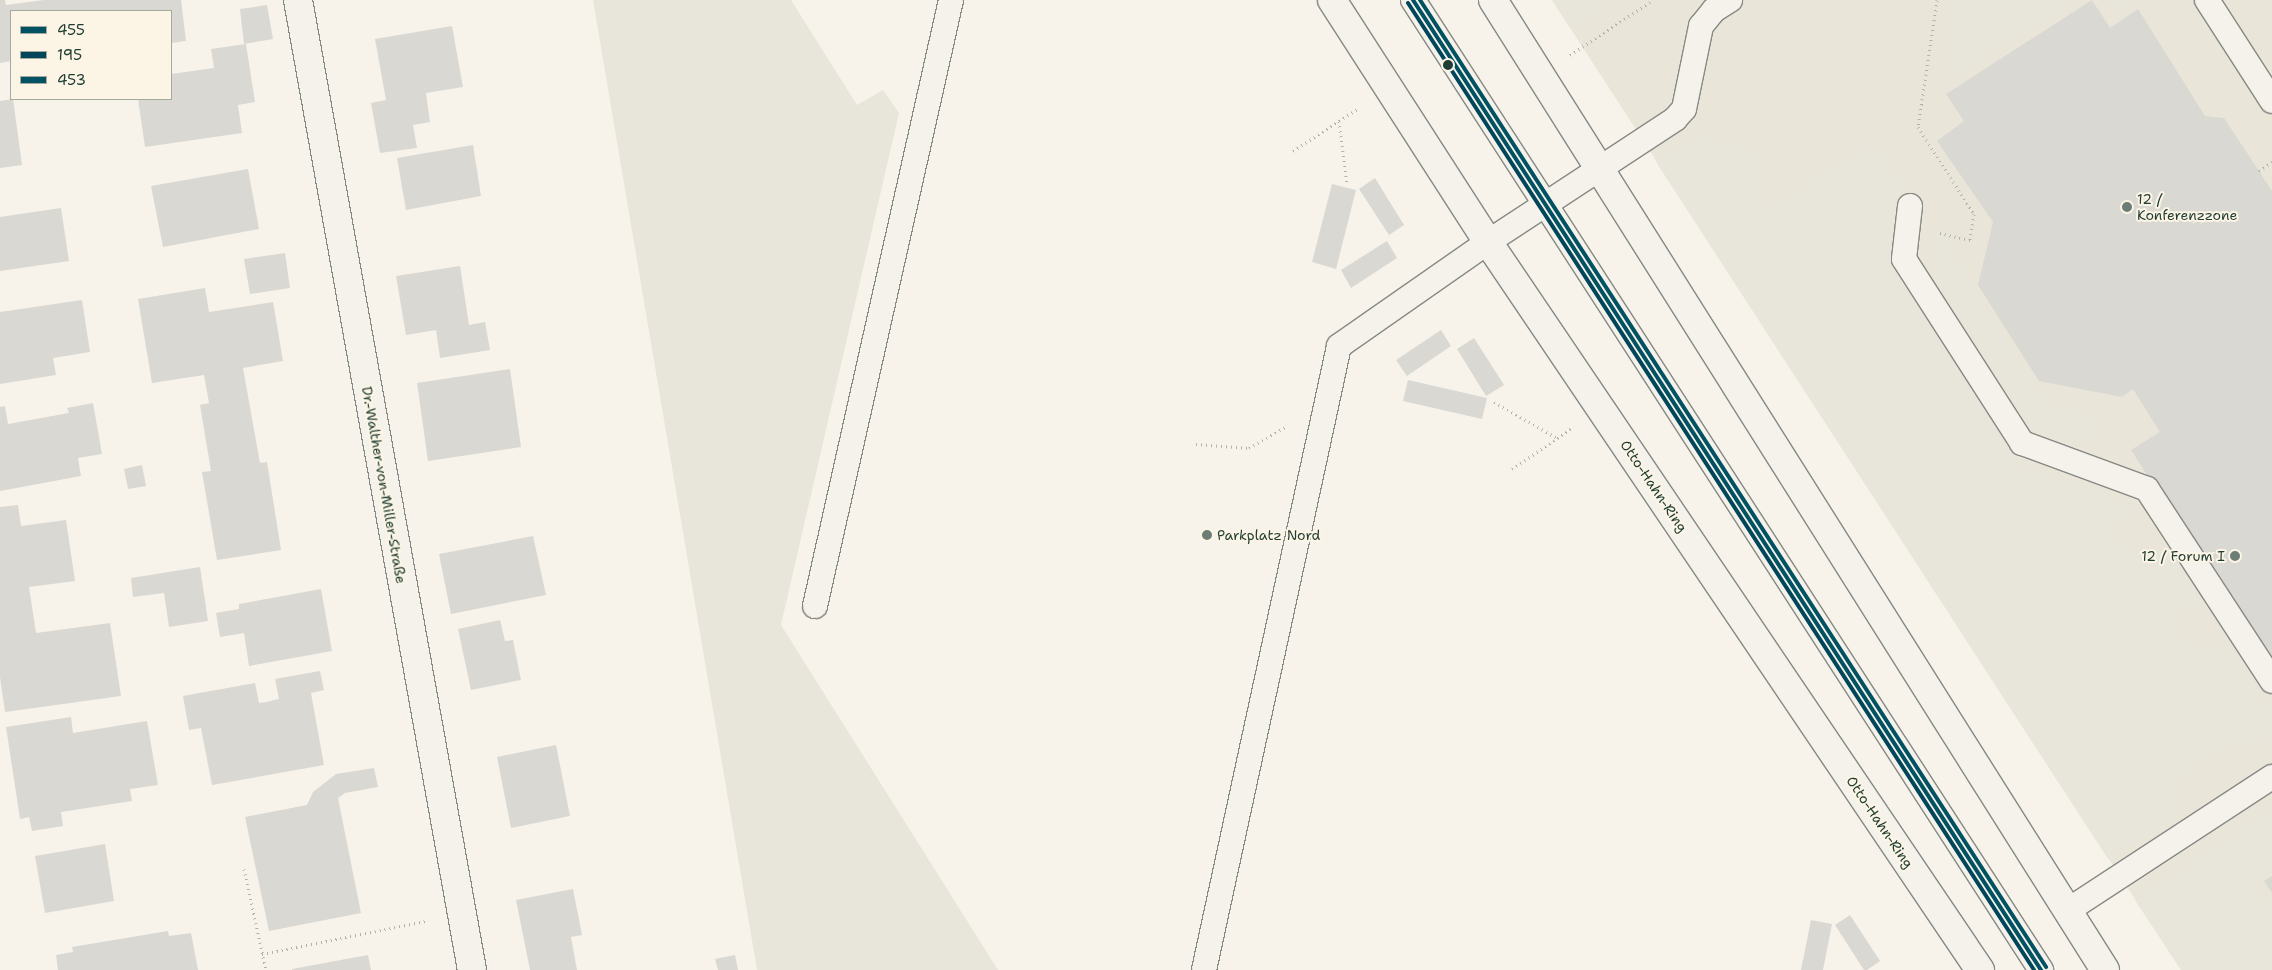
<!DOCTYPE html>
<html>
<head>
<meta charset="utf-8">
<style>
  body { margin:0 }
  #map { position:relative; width:2272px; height:970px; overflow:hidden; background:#f7f3ea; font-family:"Shantell Sans",sans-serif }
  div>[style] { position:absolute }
  .built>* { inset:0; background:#e9e5d9 }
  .green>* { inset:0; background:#e8e5da }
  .building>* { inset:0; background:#dad8d2 }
  .path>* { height:3px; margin-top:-1.5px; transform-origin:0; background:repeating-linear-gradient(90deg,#b0b2ad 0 1px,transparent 0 5px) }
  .roads { filter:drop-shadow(1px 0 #868984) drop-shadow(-1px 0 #868984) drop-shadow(0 1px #868984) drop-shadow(0 -1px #868984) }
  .service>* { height:24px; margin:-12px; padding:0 12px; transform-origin:12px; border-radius:12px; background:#f5f2ec }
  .minor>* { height:28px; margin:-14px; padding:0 14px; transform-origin:14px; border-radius:14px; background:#f5f2ec }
  .tertiary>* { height:28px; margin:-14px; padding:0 14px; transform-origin:14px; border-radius:14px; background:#f5f2ec }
  .bus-1>* { height:4px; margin:-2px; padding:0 2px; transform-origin:2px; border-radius:2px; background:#005262 }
  .bus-2>* { height:4px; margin:-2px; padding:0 2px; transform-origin:2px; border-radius:2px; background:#00465a }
  .bus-3>* { height:4px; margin:-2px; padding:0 2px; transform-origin:2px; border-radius:2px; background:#005262 }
  .dots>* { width:14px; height:14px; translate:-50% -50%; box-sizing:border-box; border:2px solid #fcf5e5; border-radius:50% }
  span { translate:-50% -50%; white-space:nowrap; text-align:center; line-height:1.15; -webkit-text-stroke:4px #fcf5e5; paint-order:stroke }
  .poi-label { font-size:14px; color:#1f3d34 }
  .left { translate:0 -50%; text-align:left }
  .right { translate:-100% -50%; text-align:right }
  .street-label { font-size:14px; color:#1f3d34 }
  .legend { position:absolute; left:10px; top:10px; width:162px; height:90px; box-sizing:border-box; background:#fcf5e5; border:1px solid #a4ab9e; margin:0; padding:6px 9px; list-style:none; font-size:15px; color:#1f3d34 }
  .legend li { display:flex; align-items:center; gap:10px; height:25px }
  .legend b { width:25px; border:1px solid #a4ab9e }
</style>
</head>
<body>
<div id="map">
  <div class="built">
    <div style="clip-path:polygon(1552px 0,2272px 0,2272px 970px,2181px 970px)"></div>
  </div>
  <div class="green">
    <div style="clip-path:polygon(593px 0,791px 0,857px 105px,883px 90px,899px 113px,781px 625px,998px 970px,757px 970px)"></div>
    <div style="clip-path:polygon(1552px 0,1613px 0,1570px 28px)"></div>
    <div style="clip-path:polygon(1960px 0,2076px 0,1942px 83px)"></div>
    <div style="clip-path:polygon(2115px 0,2143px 0,2123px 9px)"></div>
    <div style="clip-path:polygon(1698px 137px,1761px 154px,1768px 210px,1873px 142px,1898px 181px,1892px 264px,2021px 468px,2105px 493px,2145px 515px,2103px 519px,2125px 551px,2172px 554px,2205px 609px,2167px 610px,2187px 648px,2236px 652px,2272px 717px,2261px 749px,2226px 743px,2177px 780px,2172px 819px,2108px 859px,1656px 162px)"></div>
    <div style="clip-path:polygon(1939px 221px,1968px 279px,2047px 403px,2111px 423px,2081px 442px,2034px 432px,1935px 275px)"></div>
    <div style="clip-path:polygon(2272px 811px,2272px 870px,2253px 884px,2272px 912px,2272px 970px,2181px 970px,2135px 900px)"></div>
  </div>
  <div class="building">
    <div style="clip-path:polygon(0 0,5px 0,6px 5px,44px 0,181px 0,186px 41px,171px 43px,171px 11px,11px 11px,11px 61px,0 63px)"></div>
    <div style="clip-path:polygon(2092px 0,2110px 28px,2138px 9px,2205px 116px,2224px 118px,2272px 191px,2272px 661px,2268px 664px,2131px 450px,2160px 432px,2133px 389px,2122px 397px,2039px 381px,1978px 285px,1993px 222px,1937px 141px,1964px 121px,1946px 94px)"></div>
    <div style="clip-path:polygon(267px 5px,273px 39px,244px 44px,240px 9px)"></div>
    <div style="clip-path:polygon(452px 26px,463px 87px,426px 93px,430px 122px,413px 125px,417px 148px,380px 153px,371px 103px,386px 100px,375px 39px)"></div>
    <div style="clip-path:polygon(246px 44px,255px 102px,238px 105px,242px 133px,145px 147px,138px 99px,171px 99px,171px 74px,214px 68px,211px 49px)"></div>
    <div style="clip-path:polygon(13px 99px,22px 165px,0 168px,0 101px)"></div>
    <div style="clip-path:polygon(473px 145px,481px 196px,406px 210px,397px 158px)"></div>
    <div style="clip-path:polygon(248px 169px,259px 229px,163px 247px,151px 186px)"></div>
    <div style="clip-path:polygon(1375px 178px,1404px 225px,1389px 235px,1359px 189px)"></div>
    <div style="clip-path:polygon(1332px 184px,1356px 190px,1336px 269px,1312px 262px)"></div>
    <div style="clip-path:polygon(61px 208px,69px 261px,0 271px,0 217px)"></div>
    <div style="clip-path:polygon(1387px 241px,1397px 258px,1351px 288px,1341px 270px)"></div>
    <div style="clip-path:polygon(285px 253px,290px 288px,250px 294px,244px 259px)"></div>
    <div style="clip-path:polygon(460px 266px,469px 325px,485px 322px,490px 350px,440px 358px,436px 330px,406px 335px,396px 276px)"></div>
    <div style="clip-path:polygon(205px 288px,209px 312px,273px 302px,283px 361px,243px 368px,260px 463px,267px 462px,281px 550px,217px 560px,202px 472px,211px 471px,200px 405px,209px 403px,204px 375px,152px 383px,138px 299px)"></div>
    <div style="clip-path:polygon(82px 300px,90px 352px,53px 358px,56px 375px,0 384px,0 312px)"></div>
    <div style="clip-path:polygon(1441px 330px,1451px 346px,1407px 376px,1396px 360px)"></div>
    <div style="clip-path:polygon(1474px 338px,1504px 385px,1486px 396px,1457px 349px)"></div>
    <div style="clip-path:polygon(510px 369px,521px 447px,428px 461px,417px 383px)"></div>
    <div style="clip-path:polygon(1408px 380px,1487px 398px,1482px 419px,1403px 401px)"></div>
    <div style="clip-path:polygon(93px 403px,102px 454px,78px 458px,81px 476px,0 491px,0 407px,5px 406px,8px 424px,69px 413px,67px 408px)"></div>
    <div style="clip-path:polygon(142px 465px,146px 486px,128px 489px,124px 469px)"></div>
    <div style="clip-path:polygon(18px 505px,21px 526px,66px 520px,75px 581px,29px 587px,36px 633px,110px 623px,121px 696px,5px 712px,0 677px,0 507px)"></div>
    <div style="clip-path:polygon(533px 536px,546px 595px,451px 614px,439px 554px)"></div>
    <div style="clip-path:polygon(200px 567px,208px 621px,169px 627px,164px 593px,133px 597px,131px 578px)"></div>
    <div style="clip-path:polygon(321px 589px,332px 651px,249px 666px,244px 633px,220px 637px,216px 613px,239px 609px,239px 604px)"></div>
    <div style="clip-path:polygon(500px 620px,505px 641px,513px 640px,521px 680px,471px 690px,458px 629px)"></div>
    <div style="clip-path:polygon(320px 671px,324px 690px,311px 693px,324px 765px,212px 785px,201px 728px,189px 730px,183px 696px,255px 683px,259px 703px,266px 702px,279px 699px,275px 679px)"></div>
    <div style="clip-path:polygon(71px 717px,73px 733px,147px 721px,158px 785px,130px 789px,132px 801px,61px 812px,63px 826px,32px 831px,29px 817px,20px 819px,6px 727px)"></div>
    <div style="clip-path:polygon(556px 745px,570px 816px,511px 828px,497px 757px)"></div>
    <div style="clip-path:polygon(374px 768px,378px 787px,345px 793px,338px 798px,361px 913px,269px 931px,245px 817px,307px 805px,313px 792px,336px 774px)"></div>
    <div style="clip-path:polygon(105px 844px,114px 901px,45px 913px,35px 856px)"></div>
    <div style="clip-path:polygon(2272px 876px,2272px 893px,2264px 881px)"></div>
    <div style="clip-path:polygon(573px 889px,582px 935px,571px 937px,577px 970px,530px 970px,516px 900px)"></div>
    <div style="clip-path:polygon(1850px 915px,1880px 961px,1867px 970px,1864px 970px,1835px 925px)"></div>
    <div style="clip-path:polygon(1811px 920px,1832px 924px,1823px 970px,1801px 970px)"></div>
    <div style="clip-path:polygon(168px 931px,169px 936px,191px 933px,198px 970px,58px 970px,56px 955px,73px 952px,72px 947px)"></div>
    <div style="clip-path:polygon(368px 955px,371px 970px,292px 970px,292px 969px)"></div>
    <div style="clip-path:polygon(735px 955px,738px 970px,718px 970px,715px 959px)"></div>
  </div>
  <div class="path">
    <div style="left:1937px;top:0;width:128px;rotate:98.5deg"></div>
    <div style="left:1918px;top:127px;width:103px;rotate:57.2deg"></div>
    <div style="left:1974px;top:214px;width:26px;rotate:99deg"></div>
    <div style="left:1970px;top:240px;width:31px;rotate:-167deg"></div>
    <div style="left:1570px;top:55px;width:100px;rotate:-33.5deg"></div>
    <div style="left:1339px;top:121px;width:64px;rotate:82.8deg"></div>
    <div style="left:1293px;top:151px;width:79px;rotate:-33.1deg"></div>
    <div style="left:2259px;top:171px;width:16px;rotate:-35deg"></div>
    <div style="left:1494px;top:402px;width:73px;rotate:29.7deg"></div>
    <div style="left:1196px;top:444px;width:53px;rotate:4.3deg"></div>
    <div style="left:1249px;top:448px;width:44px;rotate:-30.1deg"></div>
    <div style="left:1512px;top:469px;width:73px;rotate:-34.3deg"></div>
    <div style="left:244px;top:869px;width:103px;rotate:77.7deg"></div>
    <div style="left:262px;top:954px;width:167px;rotate:-11.4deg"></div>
  </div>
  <div class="roads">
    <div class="service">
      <div style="left:1413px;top:0;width:1156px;rotate:57.08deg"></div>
      <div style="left:2207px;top:0;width:120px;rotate:57.2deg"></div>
      <div style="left:1910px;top:206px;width:53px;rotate:96.5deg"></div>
      <div style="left:1904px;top:259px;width:219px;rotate:57.3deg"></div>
      <div style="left:2022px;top:443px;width:133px;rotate:20.2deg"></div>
      <div style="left:2147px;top:489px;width:229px;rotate:56.9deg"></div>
      <div style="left:815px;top:606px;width:621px;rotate:-77.35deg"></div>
      <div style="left:2067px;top:911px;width:245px;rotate:-33.2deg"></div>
      <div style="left:1204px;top:970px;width:638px;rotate:-77.79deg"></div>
      <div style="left:1339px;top:346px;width:182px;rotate:-34.9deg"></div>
      <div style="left:1488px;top:242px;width:224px;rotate:-33.3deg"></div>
      <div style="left:1675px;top:119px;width:13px;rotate:-48deg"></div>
      <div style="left:1684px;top:109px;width:85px;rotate:-78.4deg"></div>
      <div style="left:1701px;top:26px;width:21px;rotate:-51deg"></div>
      <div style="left:1714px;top:10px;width:19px;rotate:-32deg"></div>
    </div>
    <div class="minor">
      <div style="left:298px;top:0;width:985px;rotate:79.83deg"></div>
    </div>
    <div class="tertiary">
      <div style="left:1332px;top:0;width:288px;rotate:57.2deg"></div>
      <div style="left:1488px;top:242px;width:879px;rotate:55.95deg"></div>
      <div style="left:1493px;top:0;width:1147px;rotate:57.75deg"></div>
    </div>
  </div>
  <div class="bus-1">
    <div style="left:1413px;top:0;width:1156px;rotate:57.08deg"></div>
  </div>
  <div class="bus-2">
    <div style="left:1408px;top:3px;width:1152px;rotate:57.08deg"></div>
  </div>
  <div class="bus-3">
    <div style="left:1420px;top:0;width:1152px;rotate:57.08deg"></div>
  </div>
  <div class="dots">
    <div style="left:1448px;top:65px;background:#1f3d34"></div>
    <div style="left:2127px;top:207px;background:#6b7d74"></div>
    <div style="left:1207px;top:535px;background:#6b7d74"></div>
    <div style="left:2235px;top:556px;background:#6b7d74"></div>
  </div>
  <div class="poi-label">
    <span class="left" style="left:2137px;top:207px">12 /<br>Konferenzzone</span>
    <span class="left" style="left:1217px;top:535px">Parkplatz Nord</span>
    <span class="right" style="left:2225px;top:556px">12 / Forum I</span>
  </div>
  <div class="street-label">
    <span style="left:384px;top:485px;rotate:80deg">Dr.-Walther-von-Miller-Straße</span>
    <span style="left:1654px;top:486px;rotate:56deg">Otto-Hahn-Ring</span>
    <span style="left:1880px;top:822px;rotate:56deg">Otto-Hahn-Ring</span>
  </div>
  <ul class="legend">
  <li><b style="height:6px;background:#005262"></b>455</li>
  <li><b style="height:6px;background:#00465a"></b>195</li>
  <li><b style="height:6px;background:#005262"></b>453</li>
  </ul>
</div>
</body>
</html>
